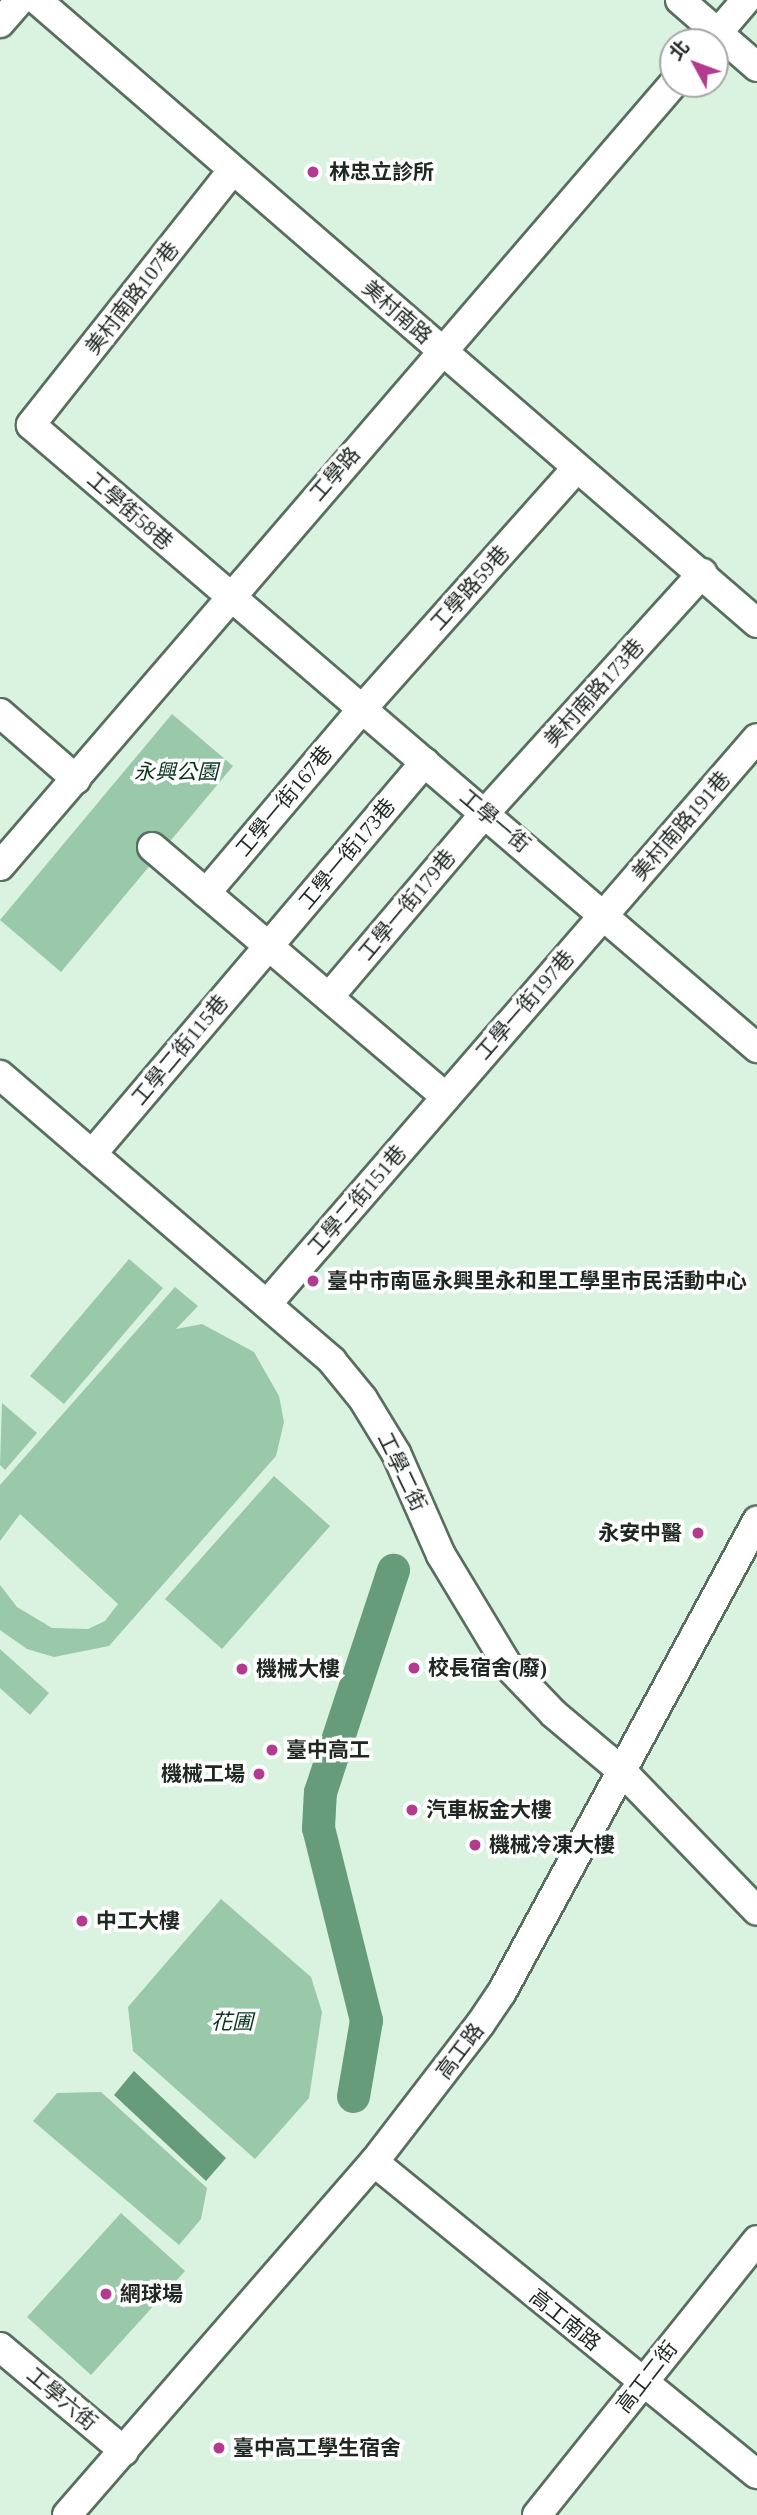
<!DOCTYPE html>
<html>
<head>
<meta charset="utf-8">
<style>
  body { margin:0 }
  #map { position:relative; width:757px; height:2515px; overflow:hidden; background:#daf3e1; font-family:"Times New Roman","Noto Sans TC",serif }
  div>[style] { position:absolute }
  .green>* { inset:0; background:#99c9a9 }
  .water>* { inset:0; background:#669c79 }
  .river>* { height:33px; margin:-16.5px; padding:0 16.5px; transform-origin:16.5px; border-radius:16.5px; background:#669c79 }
  .roads { filter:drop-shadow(2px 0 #586e5f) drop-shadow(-2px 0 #586e5f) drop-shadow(0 2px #586e5f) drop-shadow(0 -2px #586e5f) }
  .minor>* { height:28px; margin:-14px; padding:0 14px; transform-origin:14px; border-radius:14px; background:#fff }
  .dots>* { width:19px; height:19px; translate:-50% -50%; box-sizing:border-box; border:4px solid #fff; border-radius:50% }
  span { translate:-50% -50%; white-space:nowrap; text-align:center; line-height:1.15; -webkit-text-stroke:7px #fff; paint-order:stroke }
  .poi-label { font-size:21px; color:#1e2721; font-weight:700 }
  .left { translate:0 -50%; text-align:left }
  .right { translate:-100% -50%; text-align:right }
  .street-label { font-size:21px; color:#1e2721 }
  .park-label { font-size:21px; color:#05331b; font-style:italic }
  .north { position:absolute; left:659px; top:28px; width:70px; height:70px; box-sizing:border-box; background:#fff; border:2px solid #a5a9a6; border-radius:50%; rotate:311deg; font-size:19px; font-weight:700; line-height:28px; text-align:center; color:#1e2721 }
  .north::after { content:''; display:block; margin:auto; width:24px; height:32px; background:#b33a8e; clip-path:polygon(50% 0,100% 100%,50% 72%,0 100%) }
</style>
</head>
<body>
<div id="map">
  <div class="green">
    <div style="clip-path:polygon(172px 714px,233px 766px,61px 972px,0 920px)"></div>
    <div style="clip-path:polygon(129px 1259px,163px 1288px,64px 1404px,30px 1376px)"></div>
    <div style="clip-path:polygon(175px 1287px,198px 1306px,176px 1329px,202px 1324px,254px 1352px,279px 1396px,284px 1422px,276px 1456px,109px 1646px,54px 1657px,27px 1649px,0 1630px,0 1585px,17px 1607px,52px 1628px,88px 1629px,105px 1621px,118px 1604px,20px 1514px,0 1541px,0 1485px)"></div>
    <div style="clip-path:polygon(2px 1403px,37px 1433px,5px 1470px,0 1465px)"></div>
    <div style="clip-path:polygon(274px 1476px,330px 1526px,222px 1649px,165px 1599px)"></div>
    <div style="clip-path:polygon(0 1649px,49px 1693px,30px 1715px,0 1688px)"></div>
    <div style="clip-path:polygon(221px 1899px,311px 1977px,322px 2012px,309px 2098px,255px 2159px,133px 2051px,128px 2007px)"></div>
    <div style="clip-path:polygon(101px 2092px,207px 2188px,201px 2219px,179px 2245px,33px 2121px,57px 2093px)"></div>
    <div style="clip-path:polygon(121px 2213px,185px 2271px,91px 2375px,27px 2317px)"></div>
  </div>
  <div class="water">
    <div style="clip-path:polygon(134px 2071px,226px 2158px,206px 2181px,114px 2095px)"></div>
  </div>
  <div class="river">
    <div style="left:353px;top:2096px;width:77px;rotate:-80.3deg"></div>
    <div style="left:366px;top:2020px;width:198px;rotate:-104deg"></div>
    <div style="left:318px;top:1828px;width:36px;rotate:-87deg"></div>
    <div style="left:320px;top:1792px;width:234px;rotate:-71.8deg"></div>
  </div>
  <div class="roads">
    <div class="minor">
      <div style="left:37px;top:0;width:952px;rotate:40.87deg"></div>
      <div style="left:680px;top:0;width:102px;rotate:41deg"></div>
      <div style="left:0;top:23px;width:30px;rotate:-49deg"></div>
      <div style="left:710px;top:42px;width:55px;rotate:-49.4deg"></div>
      <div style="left:232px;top:171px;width:324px;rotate:128.4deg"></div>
      <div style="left:31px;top:425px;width:957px;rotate:40.63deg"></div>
      <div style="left:0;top:713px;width:101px;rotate:41deg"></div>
      <div style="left:152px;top:847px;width:386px;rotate:40.4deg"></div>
      <div style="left:0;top:866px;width:1032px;rotate:-49.28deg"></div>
      <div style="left:206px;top:893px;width:241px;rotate:-49.7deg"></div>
      <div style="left:362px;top:709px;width:323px;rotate:-48.3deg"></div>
      <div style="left:329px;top:997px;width:241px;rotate:-49.7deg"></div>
      <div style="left:485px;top:813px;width:324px;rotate:-47.8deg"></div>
      <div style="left:0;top:1075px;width:438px;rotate:40.7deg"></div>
      <div style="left:332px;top:1361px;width:49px;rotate:50.8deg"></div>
      <div style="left:363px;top:1399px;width:63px;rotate:58.6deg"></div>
      <div style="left:396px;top:1453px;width:111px;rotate:66.2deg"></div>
      <div style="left:441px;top:1555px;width:130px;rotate:58.9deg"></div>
      <div style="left:508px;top:1666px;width:66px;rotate:46.2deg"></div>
      <div style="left:554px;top:1714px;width:89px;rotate:40deg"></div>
      <div style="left:622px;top:1771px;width:194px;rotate:46deg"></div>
      <div style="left:92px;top:1154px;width:514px;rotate:-49.65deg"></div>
      <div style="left:268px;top:1303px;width:747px;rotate:-49.12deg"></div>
      <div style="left:374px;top:2162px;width:494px;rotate:39.2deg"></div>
      <div style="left:0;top:2347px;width:162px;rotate:40deg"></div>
      <div style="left:67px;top:2515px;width:468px;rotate:-49deg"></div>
      <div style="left:374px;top:2162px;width:175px;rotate:-52.4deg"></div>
      <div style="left:481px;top:2023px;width:37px;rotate:-56deg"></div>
      <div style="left:502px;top:1992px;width:536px;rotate:-61.57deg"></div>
      <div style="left:537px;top:2515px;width:352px;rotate:-51.3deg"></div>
    </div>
  </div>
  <div class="dots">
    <div style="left:313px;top:172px;background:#b33a8e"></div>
    <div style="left:313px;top:1281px;background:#b33a8e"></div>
    <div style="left:698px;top:1533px;background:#b33a8e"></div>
    <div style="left:414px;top:1668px;background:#b33a8e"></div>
    <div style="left:242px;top:1669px;background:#b33a8e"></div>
    <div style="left:272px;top:1750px;background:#b33a8e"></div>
    <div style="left:259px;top:1774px;background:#b33a8e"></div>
    <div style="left:412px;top:1810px;background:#b33a8e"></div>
    <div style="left:475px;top:1845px;background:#b33a8e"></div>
    <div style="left:82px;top:1921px;background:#b33a8e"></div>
    <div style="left:106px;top:2294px;background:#b33a8e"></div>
    <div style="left:219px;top:2448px;background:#b33a8e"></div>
  </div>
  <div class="poi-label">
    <span class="left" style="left:329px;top:172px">林忠立診所</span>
    <span class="left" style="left:327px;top:1281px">臺中市南區永興里永和里工學里市民活動中心</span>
    <span class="right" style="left:682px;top:1533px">永安中醫</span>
    <span class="left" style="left:428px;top:1668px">校長宿舍(廢)</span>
    <span class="left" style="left:256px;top:1669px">機械大樓</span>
    <span class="left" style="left:286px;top:1750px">臺中高工</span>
    <span class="right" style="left:245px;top:1774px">機械工場</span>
    <span class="left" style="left:426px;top:1810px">汽車板金大樓</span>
    <span class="left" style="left:489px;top:1845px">機械冷凍大樓</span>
    <span class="left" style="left:96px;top:1921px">中工大樓</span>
    <span class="left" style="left:120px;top:2294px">網球場</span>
    <span class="left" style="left:233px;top:2448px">臺中高工學生宿舍</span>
  </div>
  <div class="street-label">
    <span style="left:132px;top:298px;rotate:-52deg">美村南路107巷</span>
    <span style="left:397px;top:312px;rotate:41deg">美村南路</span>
    <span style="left:335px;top:474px;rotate:-49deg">工學路</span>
    <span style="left:130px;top:511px;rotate:41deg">工學街58巷</span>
    <span style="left:470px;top:588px;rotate:-48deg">工學路59巷</span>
    <span style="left:594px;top:693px;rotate:-48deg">美村南路173巷</span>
    <span style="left:284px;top:801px;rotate:-50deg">工學一街167巷</span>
    <span style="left:495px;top:821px;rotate:40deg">工學一街</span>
    <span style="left:681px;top:826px;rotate:-49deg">美村南路191巷</span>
    <span style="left:347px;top:854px;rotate:-50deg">工學一街173巷</span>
    <span style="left:407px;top:905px;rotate:-50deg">工學一街179巷</span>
    <span style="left:525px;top:1005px;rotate:-49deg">工學一街197巷</span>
    <span style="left:180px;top:1050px;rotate:-50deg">工學二街115巷</span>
    <span style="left:357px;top:1200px;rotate:-49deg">工學二街151巷</span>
    <span style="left:402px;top:1472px;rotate:64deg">工學二街</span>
    <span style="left:460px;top:2051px;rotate:-53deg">高工路</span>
    <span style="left:565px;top:2320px;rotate:39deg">高工南路</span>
    <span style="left:647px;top:2377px;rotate:-52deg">高工二街</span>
    <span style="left:62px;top:2399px;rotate:40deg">工學六街</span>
  </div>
  <div class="park-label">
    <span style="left:176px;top:772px">永興公園</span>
    <span style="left:232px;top:2022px">花圃</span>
  </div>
  <div class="north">北</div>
</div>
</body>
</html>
